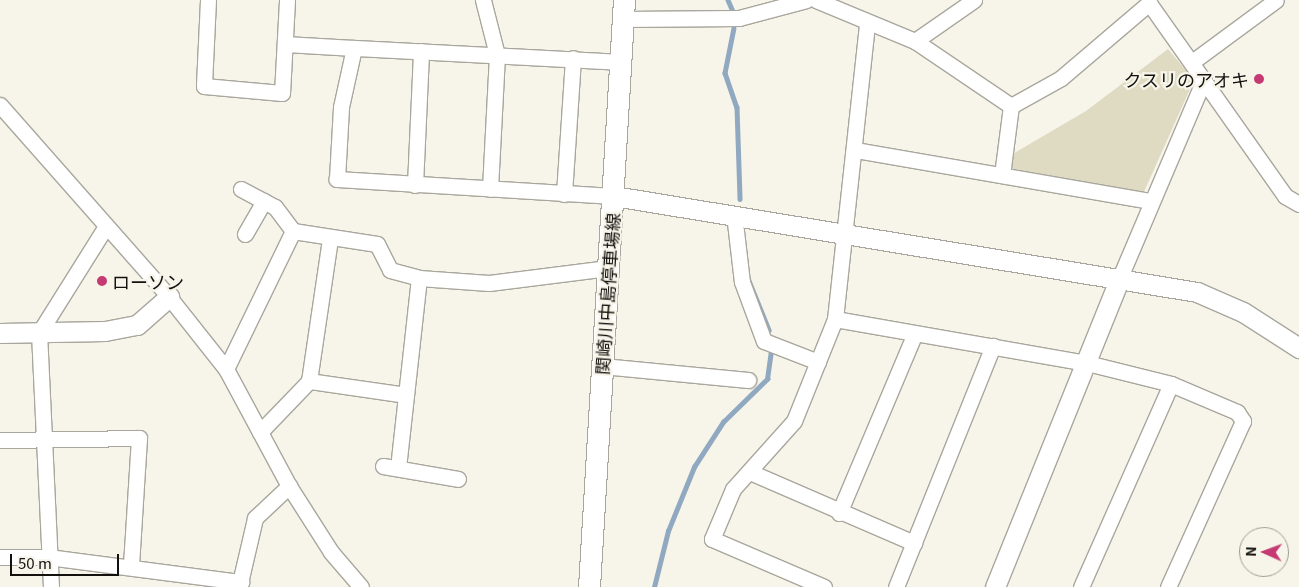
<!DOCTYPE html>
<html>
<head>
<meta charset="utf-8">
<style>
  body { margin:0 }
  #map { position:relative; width:1299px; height:587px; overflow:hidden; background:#f7f5ea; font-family:Georgia,"Noto Sans JP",serif }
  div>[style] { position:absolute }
  .green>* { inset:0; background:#dfdac2 }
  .stream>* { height:4.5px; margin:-2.25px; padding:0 2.25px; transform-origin:2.25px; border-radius:2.25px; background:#91a9c0 }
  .roads { filter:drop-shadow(1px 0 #a9a79d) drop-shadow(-1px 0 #a9a79d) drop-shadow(0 1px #a9a79d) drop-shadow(0 -1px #a9a79d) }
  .minor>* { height:15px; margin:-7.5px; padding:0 7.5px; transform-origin:7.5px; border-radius:7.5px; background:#fff }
  .tertiary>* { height:19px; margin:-9.5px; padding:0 9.5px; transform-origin:9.5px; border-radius:9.5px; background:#fff }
  .secondary>* { height:21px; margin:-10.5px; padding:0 10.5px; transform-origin:10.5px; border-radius:10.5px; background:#fff }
  .dots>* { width:14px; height:14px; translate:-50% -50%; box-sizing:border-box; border:2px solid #f7f5ea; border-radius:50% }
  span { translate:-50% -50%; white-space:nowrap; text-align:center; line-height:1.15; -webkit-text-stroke:4.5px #f7f5ea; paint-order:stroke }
  .poi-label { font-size:18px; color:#12110e }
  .right { translate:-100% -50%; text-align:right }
  .left { translate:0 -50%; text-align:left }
  .street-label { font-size:18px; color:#12110e }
  .north { position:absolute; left:1239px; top:527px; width:50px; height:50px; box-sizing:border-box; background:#f7f5ea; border:1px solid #9b9a92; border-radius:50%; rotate:272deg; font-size:14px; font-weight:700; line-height:20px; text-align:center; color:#12110e }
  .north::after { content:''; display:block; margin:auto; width:18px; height:22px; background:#c53a73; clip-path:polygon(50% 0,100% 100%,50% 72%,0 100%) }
  .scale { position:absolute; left:10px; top:554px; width:109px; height:22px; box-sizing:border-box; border:2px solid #12110e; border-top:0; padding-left:6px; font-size:15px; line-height:18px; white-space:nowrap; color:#12110e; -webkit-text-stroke:4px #f7f5ea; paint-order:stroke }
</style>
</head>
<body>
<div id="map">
  <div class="green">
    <div style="clip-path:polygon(1168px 49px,1194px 80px,1143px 194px,1009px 168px,1011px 155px,1086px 111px)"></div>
  </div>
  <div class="stream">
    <div style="left:728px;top:0;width:10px;rotate:66deg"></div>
    <div style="left:734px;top:28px;width:46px;rotate:101.3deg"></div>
    <div style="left:725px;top:73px;width:36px;rotate:71deg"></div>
    <div style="left:737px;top:107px;width:92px;rotate:88.1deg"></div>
    <div style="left:748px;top:278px;width:56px;rotate:68deg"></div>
    <div style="left:654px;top:587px;width:58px;rotate:-76deg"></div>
    <div style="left:668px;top:531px;width:69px;rotate:-67.9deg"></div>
    <div style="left:694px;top:467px;width:54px;rotate:-57.2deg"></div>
    <div style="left:723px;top:422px;width:62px;rotate:-44.3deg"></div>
    <div style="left:767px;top:379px;width:27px;rotate:-82deg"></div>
  </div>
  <div class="roads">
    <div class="minor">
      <div style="left:208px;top:0;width:86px;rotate:92.7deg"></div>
      <div style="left:204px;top:86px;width:78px;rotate:5.1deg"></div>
      <div style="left:282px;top:93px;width:93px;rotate:-86.9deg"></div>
      <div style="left:483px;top:0;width:57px;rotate:75.7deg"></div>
      <div style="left:497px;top:55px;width:134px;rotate:93deg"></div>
      <div style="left:816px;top:0;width:107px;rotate:22.5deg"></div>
      <div style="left:915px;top:41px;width:116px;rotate:34.1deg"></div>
      <div style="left:623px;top:19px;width:116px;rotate:-0.5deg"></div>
      <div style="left:739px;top:18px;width:69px;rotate:-15deg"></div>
      <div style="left:915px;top:41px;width:72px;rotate:-34.8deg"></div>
      <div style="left:285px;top:44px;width:69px;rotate:3.3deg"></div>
      <div style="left:1192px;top:62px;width:104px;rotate:-36.4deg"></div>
      <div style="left:0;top:105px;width:256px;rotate:48.6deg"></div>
      <div style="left:169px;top:297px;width:92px;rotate:51.6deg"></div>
      <div style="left:226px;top:369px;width:133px;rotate:61.7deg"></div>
      <div style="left:289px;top:486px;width:78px;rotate:57.5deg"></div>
      <div style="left:331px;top:552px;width:46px;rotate:49.4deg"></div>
      <div style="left:1011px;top:106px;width:57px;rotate:-29.2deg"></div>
      <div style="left:1061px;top:78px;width:116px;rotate:-40.4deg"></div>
      <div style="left:1149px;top:3px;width:236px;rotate:54.8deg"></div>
      <div style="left:1285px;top:196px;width:16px;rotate:30deg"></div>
      <div style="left:855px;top:150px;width:300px;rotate:9.8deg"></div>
      <div style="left:1002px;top:175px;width:70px;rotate:-82.6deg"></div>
      <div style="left:415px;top:185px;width:134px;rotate:-87.4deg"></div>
      <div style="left:241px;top:189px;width:38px;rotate:28deg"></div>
      <div style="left:275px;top:207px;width:30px;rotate:53deg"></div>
      <div style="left:564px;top:194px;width:136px;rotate:-86.2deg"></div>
      <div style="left:614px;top:196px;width:278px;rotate:-176.5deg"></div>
      <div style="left:337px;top:179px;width:72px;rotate:-86.8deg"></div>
      <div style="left:341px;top:107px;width:60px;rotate:-77.6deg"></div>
      <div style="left:354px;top:48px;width:266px;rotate:3deg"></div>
      <div style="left:734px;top:214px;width:68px;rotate:83.3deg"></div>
      <div style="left:742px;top:282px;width:63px;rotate:69.6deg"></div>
      <div style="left:764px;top:341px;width:58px;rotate:21.3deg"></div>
      <div style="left:245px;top:234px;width:38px;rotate:-60deg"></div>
      <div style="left:1118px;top:282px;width:220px;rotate:-67deg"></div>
      <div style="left:835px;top:319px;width:256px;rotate:9.9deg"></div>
      <div style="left:1087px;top:363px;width:87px;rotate:14deg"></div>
      <div style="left:1171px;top:384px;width:72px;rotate:23deg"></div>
      <div style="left:1237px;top:412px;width:11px;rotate:56deg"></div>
      <div style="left:1243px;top:421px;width:182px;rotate:114.3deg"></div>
      <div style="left:602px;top:366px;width:147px;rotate:5.5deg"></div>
      <div style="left:226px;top:369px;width:153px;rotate:-64.1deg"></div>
      <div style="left:293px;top:231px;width:85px;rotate:8.8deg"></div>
      <div style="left:377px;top:244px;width:29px;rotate:63deg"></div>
      <div style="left:390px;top:270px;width:30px;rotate:15deg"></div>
      <div style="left:419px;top:278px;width:70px;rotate:4.1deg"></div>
      <div style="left:489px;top:283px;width:120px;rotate:-7.2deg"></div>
      <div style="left:309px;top:381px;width:144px;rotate:-81.6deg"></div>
      <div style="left:260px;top:432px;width:71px;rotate:-46.1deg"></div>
      <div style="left:309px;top:381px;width:98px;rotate:8.2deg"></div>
      <div style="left:0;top:440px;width:139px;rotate:-0.8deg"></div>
      <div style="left:139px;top:438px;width:128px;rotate:93.6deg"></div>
      <div style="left:383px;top:466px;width:76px;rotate:9.8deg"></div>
      <div style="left:398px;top:468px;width:191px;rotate:-83.7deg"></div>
      <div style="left:750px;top:472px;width:179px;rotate:23.4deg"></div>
      <div style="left:839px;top:513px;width:195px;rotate:-67.1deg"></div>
      <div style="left:0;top:557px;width:48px"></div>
      <div style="left:48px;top:557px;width:195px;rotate:7.4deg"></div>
      <div style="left:51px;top:587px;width:254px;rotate:-92.7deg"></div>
      <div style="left:39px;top:333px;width:126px;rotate:-57.9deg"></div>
      <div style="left:239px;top:587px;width:71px;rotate:-76.9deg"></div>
      <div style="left:255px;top:518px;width:47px;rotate:-43.3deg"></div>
      <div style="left:824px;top:587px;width:122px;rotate:-156.8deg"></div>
      <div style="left:712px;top:539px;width:54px;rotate:-67.2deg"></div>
      <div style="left:733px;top:489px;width:91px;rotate:-48.1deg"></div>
      <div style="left:794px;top:421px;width:110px;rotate:-68.1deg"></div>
      <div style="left:835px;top:319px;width:296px;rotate:-83.8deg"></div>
      <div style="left:896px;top:587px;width:260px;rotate:-68.1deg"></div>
      <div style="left:1081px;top:587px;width:222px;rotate:-66.1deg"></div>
    </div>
    <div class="tertiary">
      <div style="left:614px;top:196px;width:591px;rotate:9.35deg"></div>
      <div style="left:1197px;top:292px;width:50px;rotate:23.5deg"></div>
      <div style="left:1243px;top:312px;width:67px;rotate:32.7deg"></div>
      <div style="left:0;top:333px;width:105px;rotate:-1.1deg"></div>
      <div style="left:105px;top:331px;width:33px;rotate:-11deg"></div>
      <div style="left:137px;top:325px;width:43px;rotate:-41.2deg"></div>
      <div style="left:995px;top:587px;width:329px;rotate:-68deg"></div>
    </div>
    <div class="secondary">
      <div style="left:589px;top:587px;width:588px;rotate:-86.59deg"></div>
    </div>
  </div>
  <div class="dots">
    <div style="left:1259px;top:79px;background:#c53a73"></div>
    <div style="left:102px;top:281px;background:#c53a73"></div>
  </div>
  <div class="poi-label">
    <span class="right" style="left:1249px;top:79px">クスリのアオキ</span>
    <span class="left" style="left:112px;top:281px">ローソン</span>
  </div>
  <div class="street-label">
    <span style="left:607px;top:294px;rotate:-86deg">関崎川中島停車場線</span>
  </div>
  <div class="north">N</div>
  <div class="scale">50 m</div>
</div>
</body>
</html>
